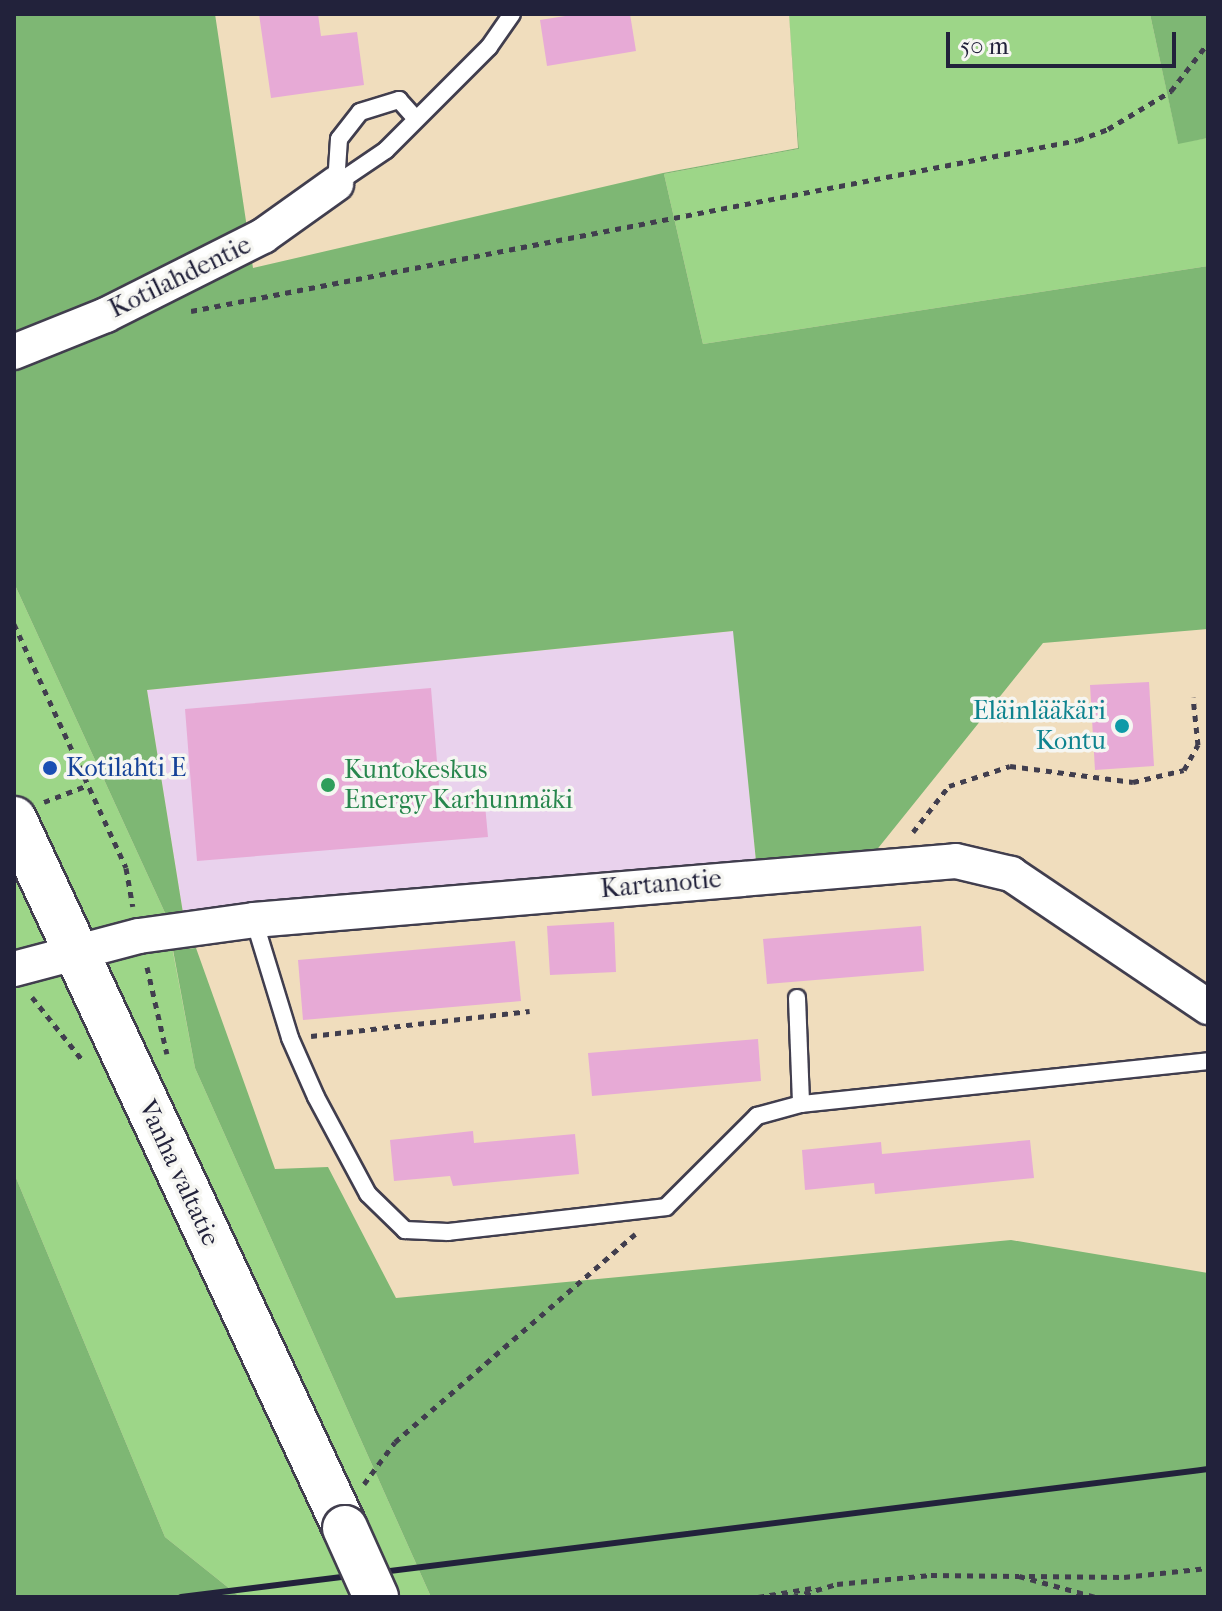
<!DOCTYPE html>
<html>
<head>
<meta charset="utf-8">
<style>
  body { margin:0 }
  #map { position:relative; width:1222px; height:1611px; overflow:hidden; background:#f0ddbd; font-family:"IM FELL French Canon",serif }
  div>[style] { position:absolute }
  .built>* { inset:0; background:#e9d2ed }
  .green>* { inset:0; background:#9dd688 }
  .forest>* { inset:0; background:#7eb774 }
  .building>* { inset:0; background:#e7aad6 }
  .path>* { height:5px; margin-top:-2.5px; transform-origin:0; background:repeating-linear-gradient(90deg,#413e4e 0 6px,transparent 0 12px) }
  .roads { filter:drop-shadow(2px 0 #413e4e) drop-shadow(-2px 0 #413e4e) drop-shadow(0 2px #413e4e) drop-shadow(0 -2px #413e4e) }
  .service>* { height:16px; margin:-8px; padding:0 8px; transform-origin:8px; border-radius:8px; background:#fff }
  .minor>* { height:34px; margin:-17px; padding:0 17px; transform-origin:17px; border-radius:17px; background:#fff }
  .secondary>* { height:44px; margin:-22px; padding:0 22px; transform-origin:22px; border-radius:22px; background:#fff }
  .rail>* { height:6px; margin:-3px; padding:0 3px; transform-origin:3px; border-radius:3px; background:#22223b }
  .bridges { filter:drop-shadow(2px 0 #413e4e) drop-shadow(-2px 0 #413e4e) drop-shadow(0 2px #413e4e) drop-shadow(0 -2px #413e4e) }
  .secondary-bridge>* { height:44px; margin:-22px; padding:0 22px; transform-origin:22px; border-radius:22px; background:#fff }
  .dots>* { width:22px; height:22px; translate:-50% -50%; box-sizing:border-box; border:4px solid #f6f6f2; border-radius:50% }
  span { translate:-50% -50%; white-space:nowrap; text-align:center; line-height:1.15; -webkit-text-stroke:7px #f6f6f2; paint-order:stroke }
  .street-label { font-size:26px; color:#22223b }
  .culture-label { font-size:26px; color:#0d838f }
  .right { translate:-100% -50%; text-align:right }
  .transit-label { font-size:26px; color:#164399 }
  .left { translate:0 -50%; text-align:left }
  .leisure-label { font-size:26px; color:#27864d }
  .frame { position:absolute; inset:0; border:16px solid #22223b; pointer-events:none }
  .scale { position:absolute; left:946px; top:32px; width:230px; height:36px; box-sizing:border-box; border:4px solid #22223b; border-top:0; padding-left:10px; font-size:24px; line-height:28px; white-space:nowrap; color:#22223b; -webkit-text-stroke:6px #f6f6f2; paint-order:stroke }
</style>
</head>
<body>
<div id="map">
  <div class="built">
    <div style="clip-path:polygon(734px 631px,756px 861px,183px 913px,147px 690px)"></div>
  </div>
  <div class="green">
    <div style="clip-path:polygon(789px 14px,1150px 14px,1178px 143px,1208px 138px,1208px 266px,703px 344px,664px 174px,799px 149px)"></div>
    <div style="clip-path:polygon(14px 583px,166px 915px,195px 1068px,431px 1597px,240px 1597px,165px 1537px,14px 1173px)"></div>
  </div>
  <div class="forest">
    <div style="clip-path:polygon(14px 14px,215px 14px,253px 268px,663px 173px,798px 148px,789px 14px,799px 149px,664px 174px,703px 344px,1208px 266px,1208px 629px,1043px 643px,875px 852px,756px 861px,733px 631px,147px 690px,183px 913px,166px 915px,14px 583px)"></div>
    <div style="clip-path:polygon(1150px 14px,1208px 14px,1208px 138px,1178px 144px)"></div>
    <div style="clip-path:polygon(196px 948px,275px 1169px,328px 1167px,396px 1298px,1011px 1240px,1208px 1273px,1208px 1597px,431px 1597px,195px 1068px,173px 950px)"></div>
    <div style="clip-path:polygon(14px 1173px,165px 1537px,240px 1597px,14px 1597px)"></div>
  </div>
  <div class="building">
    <div style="clip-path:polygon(259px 14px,318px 14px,321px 36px,357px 32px,364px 85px,271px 98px)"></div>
    <div style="clip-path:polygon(578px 14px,630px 14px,636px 51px,547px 66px,540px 20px)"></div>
    <div style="clip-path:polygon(1149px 682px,1154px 766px,1095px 770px,1090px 685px)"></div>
    <div style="clip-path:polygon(431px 688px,440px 798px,484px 794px,488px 837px,197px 861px,185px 709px)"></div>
    <div style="clip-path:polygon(614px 922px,616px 972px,550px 975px,547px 926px)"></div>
    <div style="clip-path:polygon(921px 926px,924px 971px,767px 984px,763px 939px)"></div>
    <div style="clip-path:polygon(515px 941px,521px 1001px,303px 1020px,298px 960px)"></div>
    <div style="clip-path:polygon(758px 1039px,761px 1081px,592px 1096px,588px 1053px)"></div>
    <div style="clip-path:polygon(473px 1131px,474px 1143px,575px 1134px,579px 1174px,453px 1186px,450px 1176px,394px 1181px,390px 1140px)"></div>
    <div style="clip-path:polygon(1030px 1140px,1034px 1178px,875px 1194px,874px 1183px,805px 1190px,802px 1150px,881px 1142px,882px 1154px)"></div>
  </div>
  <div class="path">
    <div style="left:191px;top:311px;width:903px;rotate:-10.91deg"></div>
    <div style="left:1078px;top:140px;width:32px;rotate:-20deg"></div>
    <div style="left:1108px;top:129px;width:74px;rotate:-31.1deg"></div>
    <div style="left:1171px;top:91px;width:61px;rotate:-52.4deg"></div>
    <div style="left:14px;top:624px;width:268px;rotate:65.3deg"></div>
    <div style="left:126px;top:868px;width:39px;rotate:80deg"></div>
    <div style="left:44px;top:802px;width:47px;rotate:-21.1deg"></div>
    <div style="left:913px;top:832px;width:58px;rotate:-52deg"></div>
    <div style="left:949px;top:786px;width:64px;rotate:-18.2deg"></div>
    <div style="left:1010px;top:766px;width:124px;rotate:7.4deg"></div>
    <div style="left:1133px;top:782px;width:52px;rotate:-13.2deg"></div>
    <div style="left:1184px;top:770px;width:29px;rotate:-61deg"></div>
    <div style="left:1198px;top:745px;width:48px;rotate:-95.9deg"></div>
    <div style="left:147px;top:967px;width:89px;rotate:77.1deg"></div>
    <div style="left:32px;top:997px;width:82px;rotate:51.4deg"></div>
    <div style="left:311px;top:1036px;width:220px;rotate:-6.5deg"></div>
    <div style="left:364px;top:1484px;width:52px;rotate:-53.6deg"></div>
    <div style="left:395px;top:1442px;width:318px;rotate:-40.9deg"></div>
    <div style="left:1029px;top:1576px;width:95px;rotate:0.6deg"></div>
    <div style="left:1124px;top:1577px;width:84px;rotate:-6.1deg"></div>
    <div style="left:758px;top:1597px;width:55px;rotate:-9.5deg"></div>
    <div style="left:793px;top:1597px;width:46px;rotate:-16.5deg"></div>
    <div style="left:837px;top:1584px;width:94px;rotate:-5.5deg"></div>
    <div style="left:931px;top:1575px;width:88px;rotate:0.7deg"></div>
    <div style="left:1019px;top:1576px;width:80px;rotate:15.3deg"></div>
  </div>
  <div class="roads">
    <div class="service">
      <div style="left:336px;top:184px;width:60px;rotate:-34.2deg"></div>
      <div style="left:386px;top:150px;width:146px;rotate:-45deg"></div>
      <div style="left:489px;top:47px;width:40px;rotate:-55.1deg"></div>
      <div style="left:336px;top:184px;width:45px;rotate:-86.2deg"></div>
      <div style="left:339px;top:139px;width:34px;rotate:-52deg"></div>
      <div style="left:360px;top:112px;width:41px;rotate:-17.1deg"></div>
      <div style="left:399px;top:100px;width:24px;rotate:48deg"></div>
      <div style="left:254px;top:920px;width:123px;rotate:73deg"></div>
      <div style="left:290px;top:1038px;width:64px;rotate:66.2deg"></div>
      <div style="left:316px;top:1097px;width:110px;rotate:61.8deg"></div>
      <div style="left:368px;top:1194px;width:52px;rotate:44.2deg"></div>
      <div style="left:405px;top:1230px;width:43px;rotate:2.7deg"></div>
      <div style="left:448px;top:1232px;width:219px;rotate:-6.5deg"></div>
      <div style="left:666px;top:1207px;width:129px;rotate:-45deg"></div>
      <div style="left:757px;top:1116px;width:46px;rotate:-15.3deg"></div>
      <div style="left:797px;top:998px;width:106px;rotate:87.8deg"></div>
      <div style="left:801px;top:1104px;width:409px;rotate:-6deg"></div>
    </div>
    <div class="minor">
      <div style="left:14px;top:352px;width:99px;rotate:-21.9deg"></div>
      <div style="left:106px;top:315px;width:176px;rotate:-26.7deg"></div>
      <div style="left:263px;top:236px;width:90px;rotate:-35.5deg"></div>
      <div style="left:14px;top:969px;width:129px;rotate:-14.8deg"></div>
      <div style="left:139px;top:936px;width:116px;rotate:-7.9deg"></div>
      <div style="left:254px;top:920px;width:704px;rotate:-4.8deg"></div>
      <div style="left:956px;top:861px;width:57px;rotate:13.3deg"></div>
      <div style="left:1011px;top:874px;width:238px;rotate:34deg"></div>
    </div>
    <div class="secondary">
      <div style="left:14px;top:819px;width:782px;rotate:64.97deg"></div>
    </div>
  </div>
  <div class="rail">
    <div style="left:181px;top:1597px;width:1035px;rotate:-7.1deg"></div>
  </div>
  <div class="bridges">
    <div class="secondary-bridge">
      <div style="left:345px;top:1528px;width:76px;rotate:65.8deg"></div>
    </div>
  </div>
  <div class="dots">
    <div style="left:1122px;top:726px;background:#0f9aa8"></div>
    <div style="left:50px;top:768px;background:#1a4fb4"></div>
    <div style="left:328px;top:785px;background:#2e9e5b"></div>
  </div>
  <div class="street-label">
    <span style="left:180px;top:277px;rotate:-26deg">Kotilahdentie</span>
    <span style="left:661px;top:884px;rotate:-5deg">Kartanotie</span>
    <span style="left:179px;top:1173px;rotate:65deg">Vanha valtatie</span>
  </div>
  <div class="culture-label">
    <span class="right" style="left:1106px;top:726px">Eläinlääkäri<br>Kontu</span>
  </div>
  <div class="transit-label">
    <span class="left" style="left:66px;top:768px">Kotilahti E</span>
  </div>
  <div class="leisure-label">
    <span class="left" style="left:344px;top:785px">Kuntokeskus<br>Energy Karhunmäki</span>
  </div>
  <div class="frame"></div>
  <div class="scale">50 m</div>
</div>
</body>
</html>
